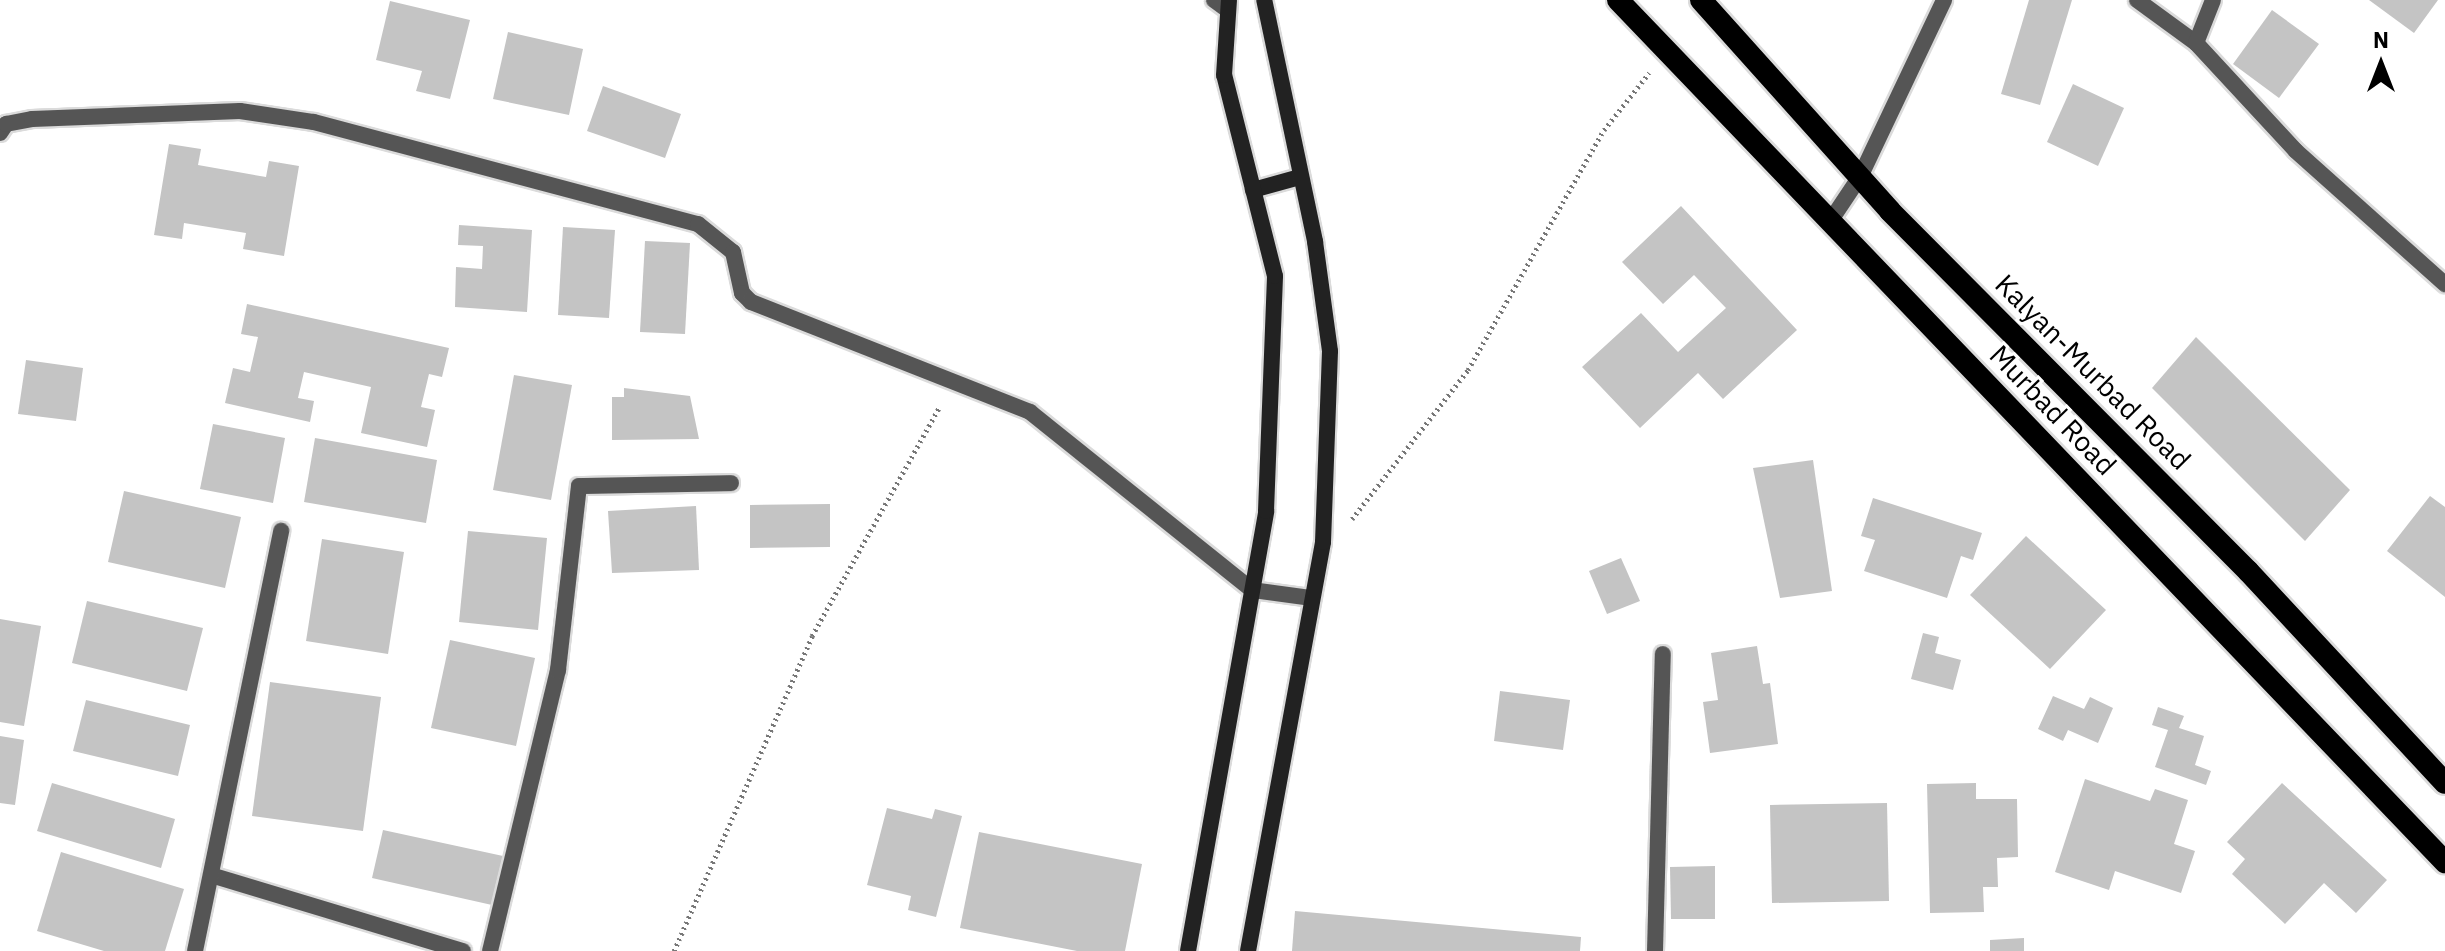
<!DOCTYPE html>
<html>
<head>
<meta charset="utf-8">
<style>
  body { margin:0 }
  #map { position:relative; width:2445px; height:951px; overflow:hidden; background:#fff; font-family:"IBM Plex Sans",sans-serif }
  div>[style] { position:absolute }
  .building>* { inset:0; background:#c4c4c4 }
  .path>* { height:5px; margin-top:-2.5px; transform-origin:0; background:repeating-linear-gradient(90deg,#777 0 2px,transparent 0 6px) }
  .roads { filter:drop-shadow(2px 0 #dbdbdb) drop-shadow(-2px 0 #dbdbdb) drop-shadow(0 2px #dbdbdb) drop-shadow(0 -2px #dbdbdb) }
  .minor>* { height:16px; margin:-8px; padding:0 8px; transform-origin:8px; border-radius:8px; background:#555 }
  .secondary>* { height:16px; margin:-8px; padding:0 8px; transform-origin:8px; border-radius:8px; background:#222 }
  .trunk>* { height:22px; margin:-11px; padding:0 11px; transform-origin:11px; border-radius:11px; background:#000 }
  span { translate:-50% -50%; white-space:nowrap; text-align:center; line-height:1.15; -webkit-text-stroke:6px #fff; paint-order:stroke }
  .street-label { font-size:28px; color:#000 }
  .north { position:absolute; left:2341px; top:24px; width:80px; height:80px; -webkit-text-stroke:6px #fff; paint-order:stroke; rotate:0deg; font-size:22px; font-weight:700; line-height:32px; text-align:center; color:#000 }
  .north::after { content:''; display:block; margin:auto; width:28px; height:36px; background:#000; clip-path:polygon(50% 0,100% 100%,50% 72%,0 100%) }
</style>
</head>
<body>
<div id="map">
  <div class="building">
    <div style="clip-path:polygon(2029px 0,2072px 0,2040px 105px,2001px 94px)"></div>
    <div style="clip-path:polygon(2369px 0,2438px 0,2414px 33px)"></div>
    <div style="clip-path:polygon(390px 1px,470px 20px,450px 99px,416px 91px,422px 71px,376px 60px)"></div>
    <div style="clip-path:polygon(2272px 10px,2319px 44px,2279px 98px,2233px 64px)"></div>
    <div style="clip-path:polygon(508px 32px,583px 49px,569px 115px,493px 99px)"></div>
    <div style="clip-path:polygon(2073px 84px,2124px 108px,2098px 166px,2047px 142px)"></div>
    <div style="clip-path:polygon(603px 86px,681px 114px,665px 158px,587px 131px)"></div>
    <div style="clip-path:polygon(169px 144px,201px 149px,198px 165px,266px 177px,269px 161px,299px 166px,284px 256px,243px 249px,246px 233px,184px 223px,182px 239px,154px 235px)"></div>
    <div style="clip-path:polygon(1681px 206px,1797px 330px,1723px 399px,1698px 373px,1640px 428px,1582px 367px,1641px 313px,1678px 352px,1726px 308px,1694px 275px,1663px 304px,1622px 262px)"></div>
    <div style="clip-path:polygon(459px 225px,532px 230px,527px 312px,455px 307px,456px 267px,482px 269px,483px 246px,458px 245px)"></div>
    <div style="clip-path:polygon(563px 227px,615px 230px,609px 318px,558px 315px)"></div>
    <div style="clip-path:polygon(645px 241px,690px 243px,685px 334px,640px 332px)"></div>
    <div style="clip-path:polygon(247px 304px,449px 348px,442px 377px,429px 374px,421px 407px,435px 410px,427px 447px,361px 433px,371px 387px,304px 372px,298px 398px,314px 401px,310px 422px,225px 403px,233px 368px,250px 372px,258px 337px,241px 334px)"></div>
    <div style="clip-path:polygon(2196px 337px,2350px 490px,2305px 541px,2152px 388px)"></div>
    <div style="clip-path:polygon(26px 360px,83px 368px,76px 421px,18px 414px)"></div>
    <div style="clip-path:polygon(514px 375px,572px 385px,551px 500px,493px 490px)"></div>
    <div style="clip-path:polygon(624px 388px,690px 396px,699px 439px,612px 440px,612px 397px,624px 397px)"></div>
    <div style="clip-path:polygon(213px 424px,285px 438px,273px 503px,200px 489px)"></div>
    <div style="clip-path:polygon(315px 438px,437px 460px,426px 523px,304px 502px)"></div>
    <div style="clip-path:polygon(1813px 460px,1832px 591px,1780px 598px,1753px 468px)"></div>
    <div style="clip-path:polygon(124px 491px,241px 517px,225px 588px,108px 562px)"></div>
    <div style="clip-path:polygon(2430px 496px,2445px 507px,2445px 597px,2387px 551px)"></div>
    <div style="clip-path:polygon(1873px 498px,1982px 533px,1973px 560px,1961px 556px,1947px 598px,1864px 571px,1875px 540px,1861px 536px)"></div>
    <div style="clip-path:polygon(830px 504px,830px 547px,750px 548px,750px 505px)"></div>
    <div style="clip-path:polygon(696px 506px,699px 570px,612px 573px,608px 511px)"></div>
    <div style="clip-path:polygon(468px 531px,547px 538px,538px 630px,459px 622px)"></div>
    <div style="clip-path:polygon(2026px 536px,2106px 610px,2050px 669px,1970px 595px)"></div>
    <div style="clip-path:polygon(322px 539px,404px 552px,388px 654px,306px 641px)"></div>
    <div style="clip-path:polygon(1621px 558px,1640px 601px,1607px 614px,1589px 571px)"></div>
    <div style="clip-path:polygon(87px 601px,203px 628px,187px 691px,72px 663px)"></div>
    <div style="clip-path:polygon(0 619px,41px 626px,24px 726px,0 722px)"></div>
    <div style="clip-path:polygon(1923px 633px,1939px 637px,1935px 653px,1961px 660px,1953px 690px,1911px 679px)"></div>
    <div style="clip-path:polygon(450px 640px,535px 658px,516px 746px,431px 728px)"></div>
    <div style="clip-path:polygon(1757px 646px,1763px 684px,1770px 683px,1778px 744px,1710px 753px,1703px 702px,1718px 700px,1711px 653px)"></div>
    <div style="clip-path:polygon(270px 682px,381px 697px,363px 831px,252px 816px)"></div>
    <div style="clip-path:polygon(1500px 691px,1570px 700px,1563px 750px,1494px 741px)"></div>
    <div style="clip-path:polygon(2053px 696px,2084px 709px,2090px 697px,2113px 708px,2098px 743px,2068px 730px,2063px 741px,2038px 729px)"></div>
    <div style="clip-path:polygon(86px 700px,190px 725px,178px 776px,73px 751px)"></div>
    <div style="clip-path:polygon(2158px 707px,2184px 716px,2179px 728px,2204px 736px,2195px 765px,2211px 771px,2206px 785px,2155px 767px,2168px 730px,2152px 725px)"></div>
    <div style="clip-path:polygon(0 736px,24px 740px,15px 805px,0 803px)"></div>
    <div style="clip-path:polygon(2085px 779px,2150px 801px,2155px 789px,2188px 800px,2174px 844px,2195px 851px,2181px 893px,2115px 871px,2109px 890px,2055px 872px)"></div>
    <div style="clip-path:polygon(52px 783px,175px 819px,161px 868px,37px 831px)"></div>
    <div style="clip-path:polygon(1976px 783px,1976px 799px,2017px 799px,2018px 857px,1997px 858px,1998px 887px,1983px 887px,1984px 912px,1930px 913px,1927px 784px)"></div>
    <div style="clip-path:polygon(2282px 783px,2387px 880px,2356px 913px,2324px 883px,2285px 924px,2232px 874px,2245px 859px,2227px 842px)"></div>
    <div style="clip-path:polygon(1887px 803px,1889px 901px,1772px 903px,1770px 805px)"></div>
    <div style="clip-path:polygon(887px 808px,932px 819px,935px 809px,962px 816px,936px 917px,908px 910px,911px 896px,867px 885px)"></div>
    <div style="clip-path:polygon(383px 830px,503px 856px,492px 905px,372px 878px)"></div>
    <div style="clip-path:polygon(979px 832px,1142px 864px,1125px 951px,1077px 951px,960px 928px)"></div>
    <div style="clip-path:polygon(61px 852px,184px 889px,165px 951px,104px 951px,37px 931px)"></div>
    <div style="clip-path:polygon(1715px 866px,1715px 919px,1671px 919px,1670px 867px)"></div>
    <div style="clip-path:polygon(1295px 911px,1581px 937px,1580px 951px,1292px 951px)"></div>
    <div style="clip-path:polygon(2024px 938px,2024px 951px,1990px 951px,1990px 940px)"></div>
  </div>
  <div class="path">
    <div style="left:1352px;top:519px;width:189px;rotate:-52.1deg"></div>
    <div style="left:1468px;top:370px;width:276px;rotate:-60.5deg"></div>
    <div style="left:1604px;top:130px;width:73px;rotate:-51.7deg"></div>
    <div style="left:674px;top:951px;width:344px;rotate:-66.3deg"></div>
    <div style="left:812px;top:636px;width:263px;rotate:-60.9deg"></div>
  </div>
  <div class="roads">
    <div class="minor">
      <div style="left:1214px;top:0;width:14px;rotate:36deg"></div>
      <div style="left:2137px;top:0;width:73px;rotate:36.1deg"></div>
      <div style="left:2196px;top:43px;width:147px;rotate:47.2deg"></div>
      <div style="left:2296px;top:151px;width:200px;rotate:41.8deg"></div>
      <div style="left:2196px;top:43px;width:46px;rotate:-68.4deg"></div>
      <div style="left:0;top:133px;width:11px;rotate:-56deg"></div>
      <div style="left:6px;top:124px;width:26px;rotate:-11deg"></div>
      <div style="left:32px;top:119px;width:208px;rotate:-2.2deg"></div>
      <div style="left:240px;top:111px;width:75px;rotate:8.5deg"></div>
      <div style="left:314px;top:122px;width:397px;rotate:14.9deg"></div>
      <div style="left:698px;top:224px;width:45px;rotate:38.7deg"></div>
      <div style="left:733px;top:252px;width:42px;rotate:77.6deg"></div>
      <div style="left:742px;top:293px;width:13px;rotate:45deg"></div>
      <div style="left:751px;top:302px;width:300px;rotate:21.5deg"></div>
      <div style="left:1030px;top:412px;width:285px;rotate:38.7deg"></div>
      <div style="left:1252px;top:590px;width:60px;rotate:7.7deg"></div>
      <div style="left:1829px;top:223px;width:58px;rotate:-56.3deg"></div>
      <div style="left:1861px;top:175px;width:194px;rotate:-64.6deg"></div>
      <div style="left:214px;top:876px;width:260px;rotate:16.8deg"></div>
      <div style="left:195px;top:951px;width:429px;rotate:-78.4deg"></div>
      <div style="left:490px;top:951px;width:289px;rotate:-76.4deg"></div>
      <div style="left:558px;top:670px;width:185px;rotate:-83.5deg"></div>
      <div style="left:579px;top:486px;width:152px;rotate:-1.1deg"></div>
      <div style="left:1655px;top:951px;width:297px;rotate:-88.5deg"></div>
    </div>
    <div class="secondary">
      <div style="left:1253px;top:190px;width:49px;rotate:-15.5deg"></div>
      <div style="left:1188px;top:951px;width:447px;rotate:-79.9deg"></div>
      <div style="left:1266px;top:511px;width:235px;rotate:-87.8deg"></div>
      <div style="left:1275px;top:276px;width:207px;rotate:-104.2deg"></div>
      <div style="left:1224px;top:75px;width:75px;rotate:-86.2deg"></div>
      <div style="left:1248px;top:951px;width:416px;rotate:-79.6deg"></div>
      <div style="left:1323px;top:542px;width:191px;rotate:-87.9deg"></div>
      <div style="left:1330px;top:351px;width:111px;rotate:-97.8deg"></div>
      <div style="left:1315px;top:241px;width:246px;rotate:-101.9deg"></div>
    </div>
    <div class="trunk">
      <div style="left:1618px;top:0;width:1195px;rotate:46.19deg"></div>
      <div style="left:1701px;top:0;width:283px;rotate:48.1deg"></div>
      <div style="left:1890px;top:211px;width:508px;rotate:45.16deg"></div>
      <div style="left:2248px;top:571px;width:289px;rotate:47.1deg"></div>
    </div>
  </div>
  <div class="street-label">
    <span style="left:2093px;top:372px;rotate:45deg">Kalyan-Murbad Road</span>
    <span style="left:2053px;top:410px;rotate:46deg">Murbad Road</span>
  </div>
  <div class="north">N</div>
</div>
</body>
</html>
